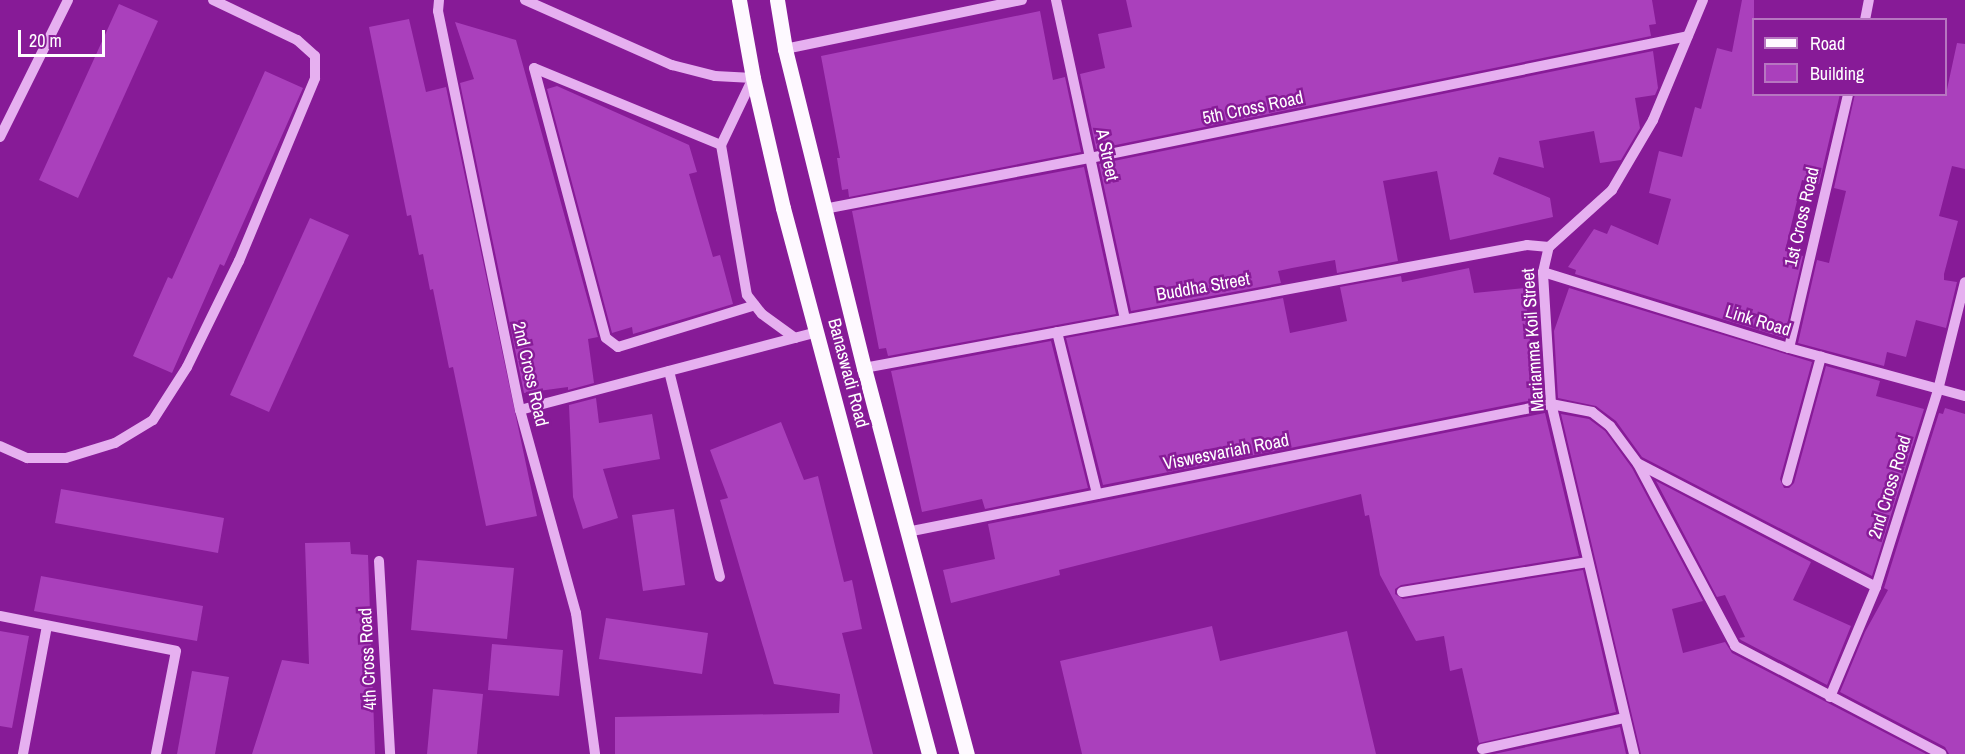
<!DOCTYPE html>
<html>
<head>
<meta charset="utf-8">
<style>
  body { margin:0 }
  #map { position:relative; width:1965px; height:754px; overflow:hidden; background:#871b97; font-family:"Archivo Narrow",sans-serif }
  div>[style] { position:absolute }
  .building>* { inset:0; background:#aa40bc }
  .minor>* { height:10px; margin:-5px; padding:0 5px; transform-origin:5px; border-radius:5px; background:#e6b0f0 }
  .major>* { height:15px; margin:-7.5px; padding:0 7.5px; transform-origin:7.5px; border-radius:7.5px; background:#fef9ff }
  span { translate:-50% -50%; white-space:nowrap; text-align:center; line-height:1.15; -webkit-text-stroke:5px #871b97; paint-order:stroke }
  .street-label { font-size:18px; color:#fff }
  .legend { position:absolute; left:1752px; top:18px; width:195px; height:78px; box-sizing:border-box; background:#871b97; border:2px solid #b776c1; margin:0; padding:8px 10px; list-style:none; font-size:18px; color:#fff }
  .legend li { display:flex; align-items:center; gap:12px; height:30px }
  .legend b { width:30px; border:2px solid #b776c1 }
  .scale { position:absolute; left:18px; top:30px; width:87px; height:27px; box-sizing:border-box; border:3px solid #fff; border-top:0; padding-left:8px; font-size:18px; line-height:21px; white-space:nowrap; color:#fff; -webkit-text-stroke:4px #871b97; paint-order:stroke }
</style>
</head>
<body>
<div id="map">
  <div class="building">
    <div style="clip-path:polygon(1126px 0,1652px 0,1656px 24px,1649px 25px,1651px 36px,1096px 149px,1080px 74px,1105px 68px,1098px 34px,1132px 27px)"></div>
    <div style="clip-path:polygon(1742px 0,1754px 0,1754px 94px,1840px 94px,1819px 184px,1802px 180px,1785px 251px,1803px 256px,1784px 338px,1575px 274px,1576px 270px,1568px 267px,1594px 229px,1607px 234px,1611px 225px,1658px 245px,1671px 199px,1649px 193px,1659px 151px,1682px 157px,1695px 107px,1701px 109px,1717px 48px,1732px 52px)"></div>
    <div style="clip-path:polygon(119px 4px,158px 21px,78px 198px,39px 180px)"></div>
    <div style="clip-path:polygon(1040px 11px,1053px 80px,1065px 77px,1081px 152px,849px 197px,848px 189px,842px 190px,837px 158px,840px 158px,821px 56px)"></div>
    <div style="clip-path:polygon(409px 19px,426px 92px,446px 87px,537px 516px,486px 526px,453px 367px,449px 368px,433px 289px,430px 290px,423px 254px,419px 255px,411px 215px,407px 216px,369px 27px)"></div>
    <div style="clip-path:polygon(455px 22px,516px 40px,598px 337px,588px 339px,594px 383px,568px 390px,568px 387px,524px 393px,460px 83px,474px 79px)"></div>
    <div style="clip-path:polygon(1957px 43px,1965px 44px,1965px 169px,1952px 166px,1939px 216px,1958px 221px,1944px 274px,1944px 280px,1957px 282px,1946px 328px,1916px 320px,1906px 357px,1887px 352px,1884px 366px,1798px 343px,1817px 260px,1829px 263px,1846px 191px,1834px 188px,1855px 94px,1946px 94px)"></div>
    <div style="clip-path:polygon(1653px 51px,1658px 88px,1655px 95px,1635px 98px,1640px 128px,1621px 160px,1600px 163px,1594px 131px,1539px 141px,1544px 168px,1499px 157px,1493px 174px,1550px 198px,1553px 217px,1450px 240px,1437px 171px,1383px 181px,1398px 261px,1337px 273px,1335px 260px,1292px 268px,1278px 271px,1281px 283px,1131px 311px,1099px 164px)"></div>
    <div style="clip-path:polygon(265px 71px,303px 88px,224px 266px,220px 264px,172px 373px,133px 356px,168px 277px,172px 279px)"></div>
    <div style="clip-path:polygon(557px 86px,689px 145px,697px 172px,689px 174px,713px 257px,720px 255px,733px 304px,633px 334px,632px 327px,612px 333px,547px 89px)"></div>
    <div style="clip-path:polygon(1084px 167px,1116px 314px,888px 356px,886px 348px,879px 349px,852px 211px)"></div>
    <div style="clip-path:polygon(310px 218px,349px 235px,269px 412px,230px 395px)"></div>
    <div style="clip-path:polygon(1469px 268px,1474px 293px,1525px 288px,1534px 386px,1541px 366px,1543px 398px,1103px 485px,1066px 338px,1283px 298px,1290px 333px,1347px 321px,1340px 287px,1401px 276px,1402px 282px)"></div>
    <div style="clip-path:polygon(1569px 288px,1812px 362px,1780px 479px,1784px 488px,1789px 488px,1794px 483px,1826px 366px,1880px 381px,1876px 396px,1924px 409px,1872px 576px,1642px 457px,1616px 421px,1596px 406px,1558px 398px,1554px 331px)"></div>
    <div style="clip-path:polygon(1051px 341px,1088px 488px,985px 509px,982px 499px,922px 512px,891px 371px)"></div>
    <div style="clip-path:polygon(596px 398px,599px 423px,652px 414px,660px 459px,603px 469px,618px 518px,583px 529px,573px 497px,569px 405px)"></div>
    <div style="clip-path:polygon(1945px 408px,1965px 414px,1965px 754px,1949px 754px,1945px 747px,1840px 692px,1865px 632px,1888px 590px,1884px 588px,1939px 413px,1943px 414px)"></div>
    <div style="clip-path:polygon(1545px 413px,1579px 556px,1401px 585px,1395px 589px,1395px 594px,1403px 599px,1583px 570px,1616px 712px,1479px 743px,1462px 668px,1450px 671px,1444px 636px,1416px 641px,1380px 575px,1369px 515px,1365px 516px,1361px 494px,1059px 570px,1060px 575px,951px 603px,943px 570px,995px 559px,988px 524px)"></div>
    <div style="clip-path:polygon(1561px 414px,1589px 419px,1605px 431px,1632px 468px,1703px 601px,1672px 609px,1683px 653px,1725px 642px,1732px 653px,1926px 754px,1641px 754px)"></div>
    <div style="clip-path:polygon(781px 422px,804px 480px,818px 476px,844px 582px,852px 580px,862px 629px,842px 633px,873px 754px,615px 754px,615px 717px,839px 713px,840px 694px,774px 684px,720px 500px,728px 498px,710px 450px)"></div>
    <div style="clip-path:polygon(1656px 481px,1811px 562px,1793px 600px,1851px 626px,1827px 685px,1741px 640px,1739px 638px,1745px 637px,1725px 595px,1717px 597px)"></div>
    <div style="clip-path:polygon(61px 489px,224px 518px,218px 553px,55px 523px)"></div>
    <div style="clip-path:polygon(674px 509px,685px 585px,643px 591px,632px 515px)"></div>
    <div style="clip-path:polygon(350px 542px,351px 554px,368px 555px,375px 754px,252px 754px,282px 660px,309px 664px,305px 543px)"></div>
    <div style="clip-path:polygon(417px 560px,514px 568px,507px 639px,411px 630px)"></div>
    <div style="clip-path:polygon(41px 576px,203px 606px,197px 641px,34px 611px)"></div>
    <div style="clip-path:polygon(606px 618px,708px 633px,702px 674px,599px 659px)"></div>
    <div style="clip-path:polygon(1212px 626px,1220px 661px,1347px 631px,1376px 754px,1082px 754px,1060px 661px)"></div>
    <div style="clip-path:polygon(0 631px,29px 636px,12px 728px,0 726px)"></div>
    <div style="clip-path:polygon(492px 644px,563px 650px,559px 696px,488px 690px)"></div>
    <div style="clip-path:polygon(192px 671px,229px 677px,215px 754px,177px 754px)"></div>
    <div style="clip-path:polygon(433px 689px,483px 694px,477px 754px,427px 754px)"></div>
    <div style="clip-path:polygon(1620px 727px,1626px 754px,1494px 754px)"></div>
  </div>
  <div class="minor">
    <div style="left:439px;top:0;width:11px;rotate:95deg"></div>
    <div style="left:438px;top:11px;width:407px;rotate:78.4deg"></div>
    <div style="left:520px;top:410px;width:211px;rotate:74.6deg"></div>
    <div style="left:576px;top:613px;width:142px;rotate:82.3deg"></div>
    <div style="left:525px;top:0;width:161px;rotate:23.9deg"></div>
    <div style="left:672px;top:65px;width:44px;rotate:14.3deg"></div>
    <div style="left:715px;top:76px;width:38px;rotate:3deg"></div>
    <div style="left:753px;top:78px;width:74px;rotate:115.5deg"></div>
    <div style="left:721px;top:145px;width:152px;rotate:80.2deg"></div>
    <div style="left:747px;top:295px;width:24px;rotate:52deg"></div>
    <div style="left:762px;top:314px;width:41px;rotate:36deg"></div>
    <div style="left:1056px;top:0;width:325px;rotate:77.8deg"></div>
    <div style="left:1865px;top:20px;width:20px;rotate:-79deg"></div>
    <div style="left:785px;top:49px;width:242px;rotate:-11.7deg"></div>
    <div style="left:0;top:137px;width:153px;rotate:-63.6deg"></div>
    <div style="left:721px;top:145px;width:202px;rotate:-157.6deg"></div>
    <div style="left:534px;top:68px;width:279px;rotate:75.1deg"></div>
    <div style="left:606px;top:338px;width:15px;rotate:37deg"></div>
    <div style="left:618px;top:347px;width:143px;rotate:-17deg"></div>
    <div style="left:824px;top:209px;width:271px;rotate:-10.9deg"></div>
    <div style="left:1090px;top:158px;width:610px;rotate:-11.53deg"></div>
    <div style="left:1543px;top:272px;width:257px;rotate:17.2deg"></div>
    <div style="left:1789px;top:348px;width:182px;rotate:15.3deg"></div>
    <div style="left:1057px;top:332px;width:167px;rotate:76.1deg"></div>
    <div style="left:1789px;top:348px;width:261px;rotate:-76.9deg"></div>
    <div style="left:864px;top:368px;width:674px;rotate:-10.51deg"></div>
    <div style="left:1527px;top:245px;width:22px;rotate:5deg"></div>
    <div style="left:669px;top:371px;width:212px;rotate:76.1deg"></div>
    <div style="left:520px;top:410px;width:307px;rotate:-14.7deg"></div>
    <div style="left:0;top:446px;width:30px;rotate:24deg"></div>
    <div style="left:27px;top:458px;width:39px"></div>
    <div style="left:66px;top:458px;width:51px;rotate:-17deg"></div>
    <div style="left:115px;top:443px;width:44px;rotate:-31.2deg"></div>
    <div style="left:153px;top:420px;width:63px;rotate:-57.3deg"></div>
    <div style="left:187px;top:367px;width:118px;rotate:-63.9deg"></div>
    <div style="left:239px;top:261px;width:198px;rotate:-67.4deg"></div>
    <div style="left:315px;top:78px;width:22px;rotate:-90deg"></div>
    <div style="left:315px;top:56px;width:24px;rotate:-138deg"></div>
    <div style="left:297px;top:40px;width:93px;rotate:-154.5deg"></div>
    <div style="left:1639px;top:464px;width:267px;rotate:27.4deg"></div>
    <div style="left:1787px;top:481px;width:129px;rotate:-74.7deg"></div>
    <div style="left:907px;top:532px;width:657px;rotate:-11.24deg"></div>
    <div style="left:1551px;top:404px;width:42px;rotate:11deg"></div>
    <div style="left:1592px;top:412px;width:23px;rotate:38deg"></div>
    <div style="left:1610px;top:426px;width:47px;rotate:53.6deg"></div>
    <div style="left:1638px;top:464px;width:206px;rotate:61.9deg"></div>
    <div style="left:1735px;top:646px;width:233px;rotate:27.6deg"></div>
    <div style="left:379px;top:561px;width:193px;rotate:86.7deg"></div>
    <div style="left:1402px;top:592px;width:188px;rotate:-9.2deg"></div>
    <div style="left:0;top:616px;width:179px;rotate:11.2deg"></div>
    <div style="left:176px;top:651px;width:105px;rotate:101deg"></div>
    <div style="left:1830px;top:697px;width:119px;rotate:-67.3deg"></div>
    <div style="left:1876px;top:587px;width:207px;rotate:-72.5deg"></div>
    <div style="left:1938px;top:390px;width:111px;rotate:-76deg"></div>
    <div style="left:1482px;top:749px;width:145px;rotate:-12.3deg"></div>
    <div style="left:23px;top:754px;width:130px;rotate:-79.4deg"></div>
    <div style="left:1634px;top:754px;width:360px;rotate:-103.3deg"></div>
    <div style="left:1551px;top:404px;width:132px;rotate:-93.5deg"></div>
    <div style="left:1543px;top:272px;width:26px;rotate:-77deg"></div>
    <div style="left:1549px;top:247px;width:85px;rotate:-42.1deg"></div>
    <div style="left:1612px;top:190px;width:81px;rotate:-59.6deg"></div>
    <div style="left:1653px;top:120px;width:130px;rotate:-67.4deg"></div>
  </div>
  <div class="major">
    <div style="left:739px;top:0;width:79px;rotate:79.8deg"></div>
    <div style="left:753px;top:78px;width:133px;rotate:77deg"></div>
    <div style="left:783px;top:208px;width:565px;rotate:75.03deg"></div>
    <div style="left:777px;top:0;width:50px;rotate:80.7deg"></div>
    <div style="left:785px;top:49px;width:329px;rotate:76.1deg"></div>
    <div style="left:864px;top:368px;width:400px;rotate:75.1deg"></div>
  </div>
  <div class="street-label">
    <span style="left:1253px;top:108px;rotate:-12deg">5th Cross Road</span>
    <span style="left:1107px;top:155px;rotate:78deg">A Street</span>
    <span style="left:1802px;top:217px;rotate:-77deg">1st Cross Road</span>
    <span style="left:1203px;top:287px;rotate:-10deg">Buddha Street</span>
    <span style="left:1758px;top:321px;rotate:17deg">Link Road</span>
    <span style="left:1533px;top:340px;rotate:-94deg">Mariamma Koil Street</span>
    <span style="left:848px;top:373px;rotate:75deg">Banaswadi Road</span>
    <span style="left:530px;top:374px;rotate:77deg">2nd Cross Road</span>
    <span style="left:1226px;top:452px;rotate:-11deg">Viswesvariah Road</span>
    <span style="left:1890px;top:487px;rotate:-73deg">2nd Cross Road</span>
    <span style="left:368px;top:659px;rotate:-93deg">4th Cross Road</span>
  </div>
  <ul class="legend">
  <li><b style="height:8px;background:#fef9ff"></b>Road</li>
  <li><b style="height:16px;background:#aa40bc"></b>Building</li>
  </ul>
  <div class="scale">20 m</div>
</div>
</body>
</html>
